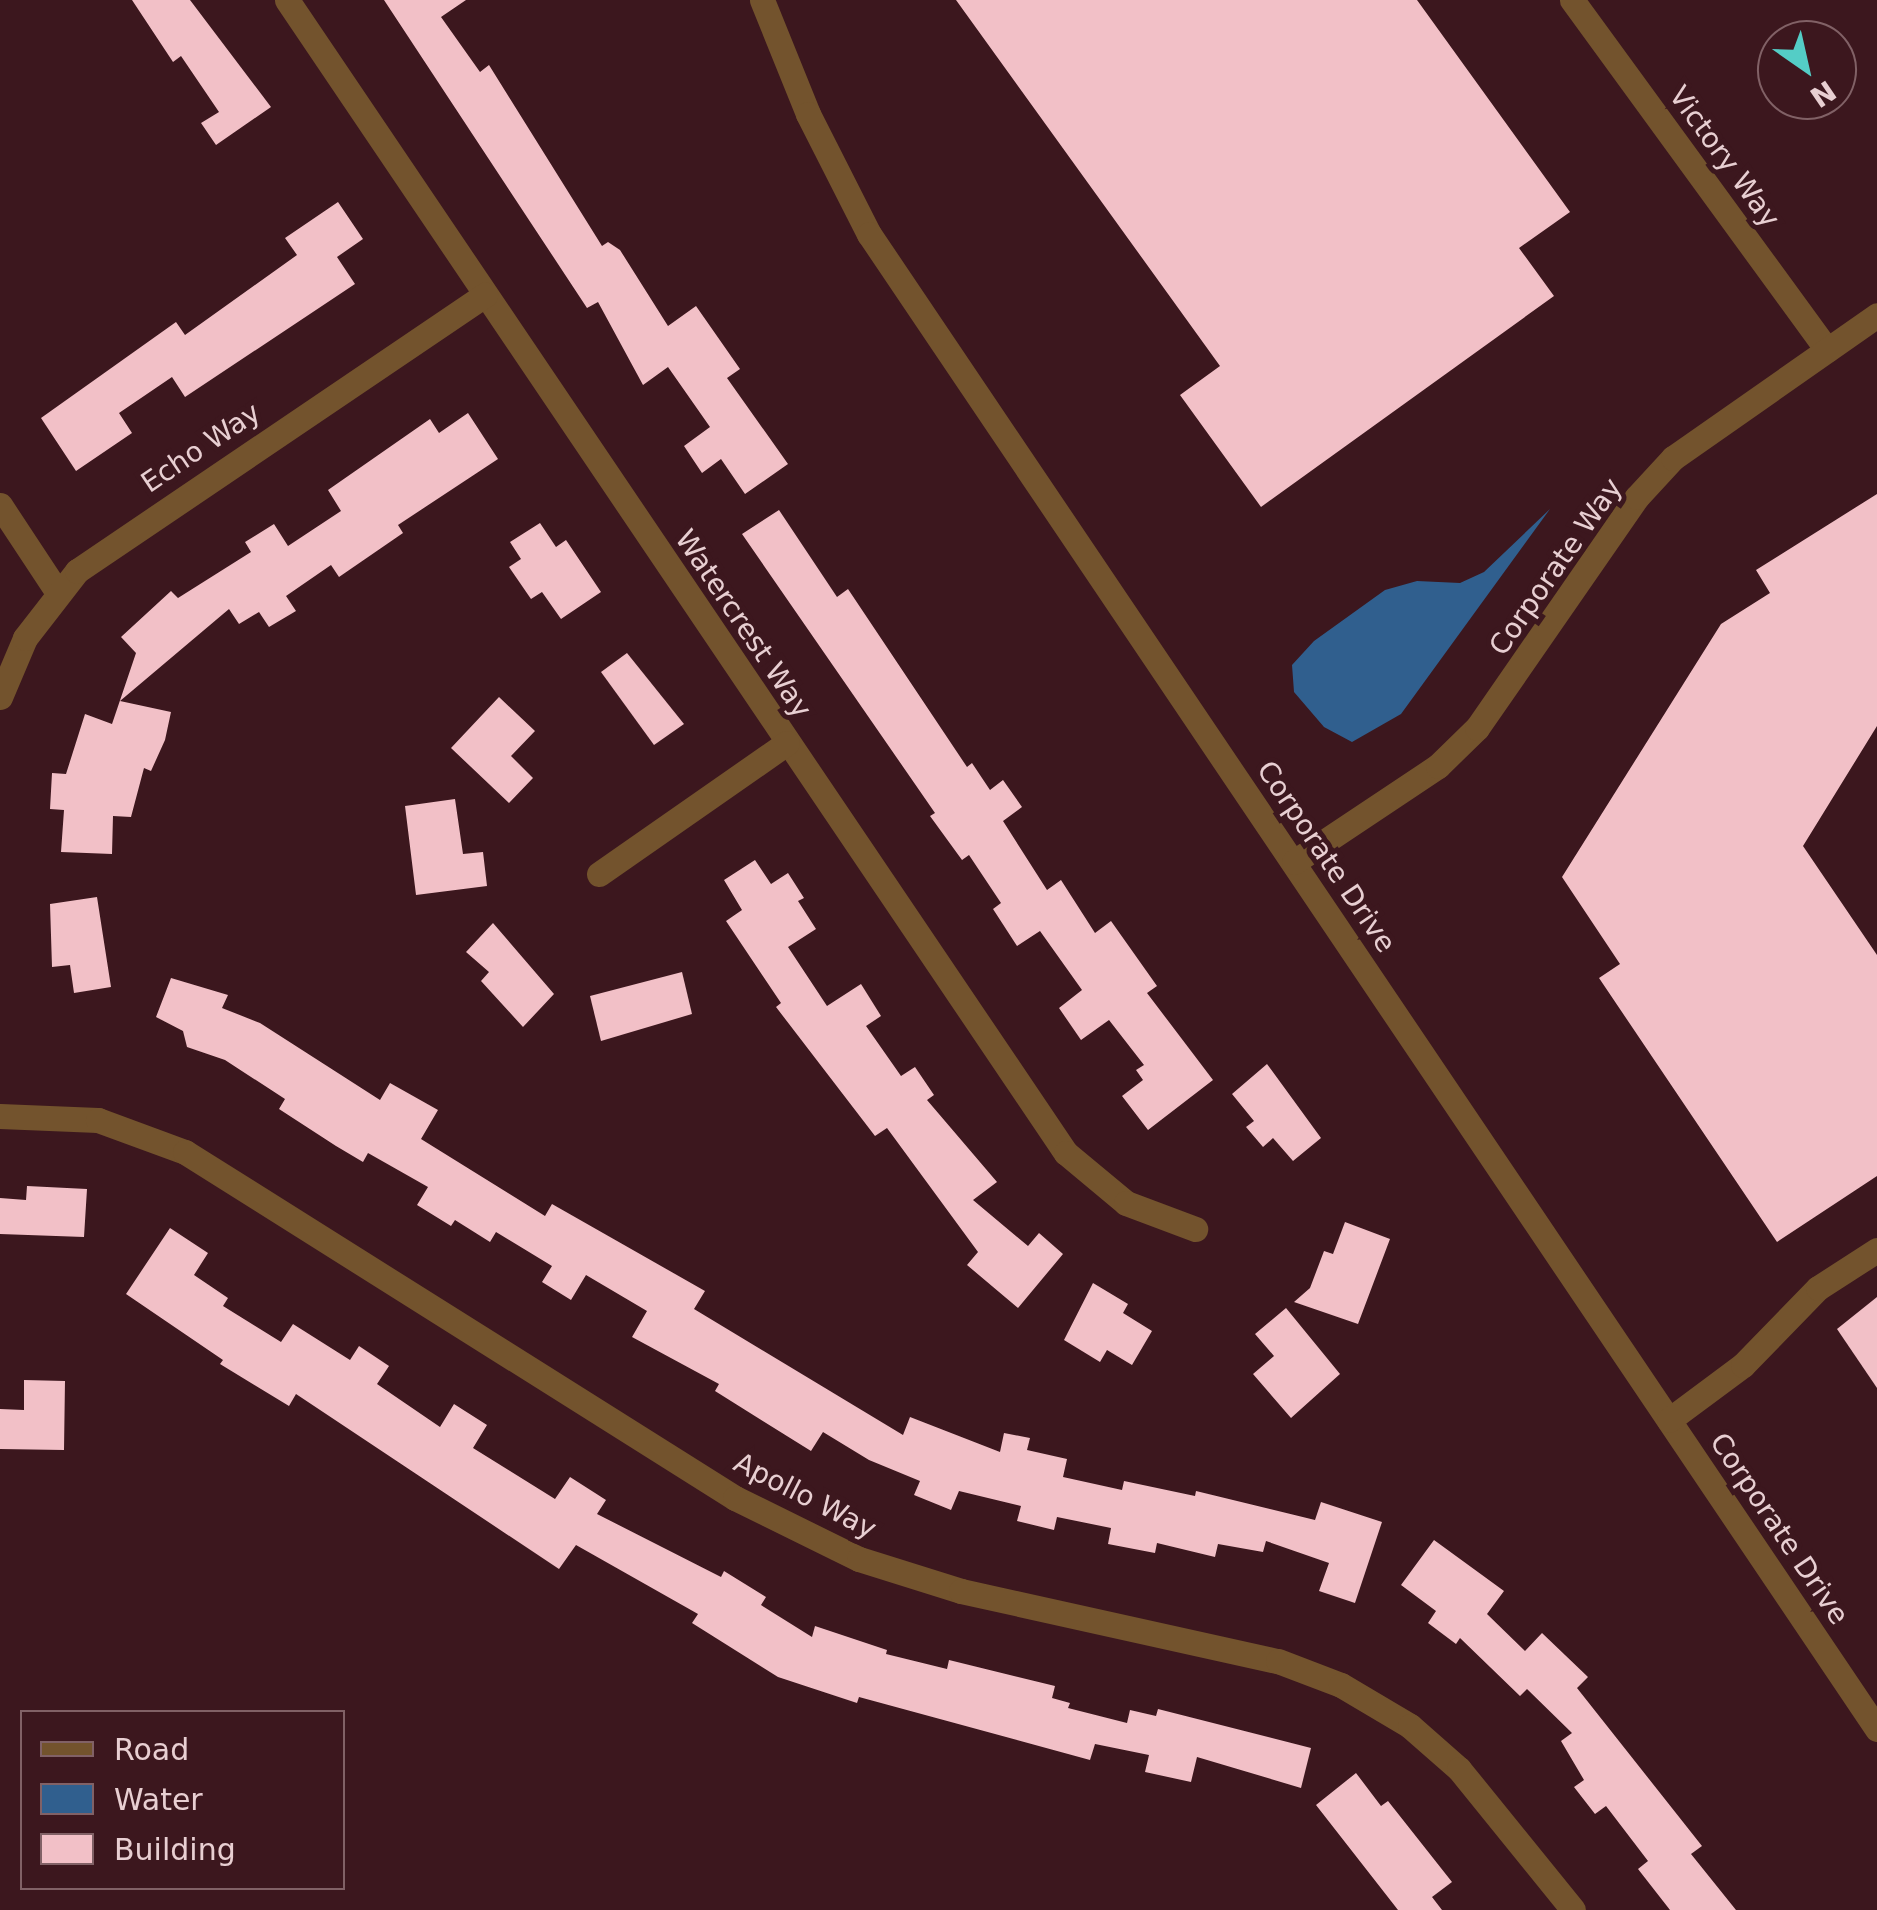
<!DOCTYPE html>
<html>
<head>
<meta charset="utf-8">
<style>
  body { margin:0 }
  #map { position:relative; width:1877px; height:1910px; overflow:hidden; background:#3c171e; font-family:"DejaVu Sans",sans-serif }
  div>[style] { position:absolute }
  .water>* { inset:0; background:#305f8e }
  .building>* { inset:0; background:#f2c0c7 }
  .minor>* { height:25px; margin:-12.5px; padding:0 12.5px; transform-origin:12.5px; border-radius:12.5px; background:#73532d }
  span { translate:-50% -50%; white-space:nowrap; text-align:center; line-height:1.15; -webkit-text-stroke:10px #3c171e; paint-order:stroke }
  .street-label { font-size:28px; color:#e8cfd2 }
  .legend { position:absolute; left:20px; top:1710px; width:325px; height:180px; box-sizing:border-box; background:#3c171e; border:2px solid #816166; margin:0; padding:12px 18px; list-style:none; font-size:30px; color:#e8cfd2 }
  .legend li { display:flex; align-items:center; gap:20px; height:50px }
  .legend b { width:50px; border:2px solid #816166 }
  .north { position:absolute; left:1757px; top:20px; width:100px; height:100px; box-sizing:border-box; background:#3c171e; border:2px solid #816166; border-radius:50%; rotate:146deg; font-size:28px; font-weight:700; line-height:40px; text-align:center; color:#e8cfd2 }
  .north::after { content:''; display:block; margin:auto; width:35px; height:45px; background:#54cdc6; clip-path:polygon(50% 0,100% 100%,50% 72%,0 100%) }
</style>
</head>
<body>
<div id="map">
  <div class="water">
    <div style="clip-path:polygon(1550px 509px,1401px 714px,1352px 742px,1324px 727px,1294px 692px,1292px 665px,1314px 641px,1385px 590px,1417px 581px,1460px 583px,1484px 572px)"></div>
  </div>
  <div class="building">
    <div style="clip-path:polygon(132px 0,190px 0,271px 107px,216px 145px,201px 123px,219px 112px,181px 56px,173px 62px)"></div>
    <div style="clip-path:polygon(384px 0,466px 0,441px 17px,480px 72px,489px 65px,602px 246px,608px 242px,620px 250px,668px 326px,696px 306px,740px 369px,727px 378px,788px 464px,745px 494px,721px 459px,702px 473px,684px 446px,710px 427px,668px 367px,643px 385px,598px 302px,587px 308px)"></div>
    <div style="clip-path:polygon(956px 0,1417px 0,1570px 212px,1519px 248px,1554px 296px,1261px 507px,1180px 395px,1220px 366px)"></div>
    <div style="clip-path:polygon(338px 202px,363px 239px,337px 257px,355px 284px,185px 397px,172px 377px,119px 413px,132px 433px,76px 471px,41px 418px,176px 322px,185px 335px,297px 255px,285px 238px)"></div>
    <div style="clip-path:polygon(468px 413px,498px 459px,398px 525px,403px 533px,339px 577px,331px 565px,286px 596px,296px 611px,269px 627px,259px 612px,239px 624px,229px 609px,120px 701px,171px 712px,165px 740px,151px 771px,144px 768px,131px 817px,113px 816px,112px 854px,61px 852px,64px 810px,50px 809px,52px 773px,66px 774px,85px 714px,112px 724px,136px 653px,121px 637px,171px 591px,178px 598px,251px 552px,245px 542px,274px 524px,288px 546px,341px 511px,328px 490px,430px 419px,439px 433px)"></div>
    <div style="clip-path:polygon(1877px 494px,1877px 726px,1803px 846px,1877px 955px,1877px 1176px,1777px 1242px,1599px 978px,1620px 964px,1562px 877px,1721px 624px,1770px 593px,1756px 570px)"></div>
    <div style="clip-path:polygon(779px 510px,837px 597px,848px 589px,967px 767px,972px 763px,990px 790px,1003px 780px,1022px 807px,1003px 821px,1047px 890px,1061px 880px,1095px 933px,1111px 921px,1157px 986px,1147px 993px,1213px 1080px,1148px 1130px,1122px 1096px,1143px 1080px,1136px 1070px,1144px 1065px,1109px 1020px,1081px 1040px,1059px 1008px,1082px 990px,1040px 931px,1017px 946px,993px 909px,1001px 903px,969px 855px,962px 860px,930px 816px,935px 813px,742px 534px)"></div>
    <div style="clip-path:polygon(540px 523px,556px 547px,566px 540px,601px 592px,561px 619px,542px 592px,531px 599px,509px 567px,521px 559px,510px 542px)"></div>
    <div style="clip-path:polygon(627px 653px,684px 724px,654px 745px,601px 672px)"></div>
    <div style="clip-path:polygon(499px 697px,535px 731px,511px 756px,533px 778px,509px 803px,451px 748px)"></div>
    <div style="clip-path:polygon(455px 799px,463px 854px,483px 852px,487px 886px,416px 895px,405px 806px)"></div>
    <div style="clip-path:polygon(755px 860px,771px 884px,788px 873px,804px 898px,798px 901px,816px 929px,788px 947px,827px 1006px,861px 984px,881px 1016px,866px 1026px,901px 1076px,915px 1067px,934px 1095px,927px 1100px,997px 1182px,973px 1200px,1028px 1246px,1039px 1233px,1063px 1254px,1018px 1308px,967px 1265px,978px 1252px,887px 1128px,875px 1136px,776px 1007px,781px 1003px,726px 921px,742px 910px,724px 880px)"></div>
    <div style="clip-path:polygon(97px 897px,111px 987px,74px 993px,70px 965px,52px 967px,50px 904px)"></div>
    <div style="clip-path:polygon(493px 923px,554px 994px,523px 1027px,481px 981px,489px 972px,466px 952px)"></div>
    <div style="clip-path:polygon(682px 972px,692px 1014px,601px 1041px,590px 996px)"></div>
    <div style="clip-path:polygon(171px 978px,228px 995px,222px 1008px,260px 1023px,380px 1100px,390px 1083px,438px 1110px,421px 1139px,545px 1216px,552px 1204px,705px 1291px,694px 1309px,903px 1435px,910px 1417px,1000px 1452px,1004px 1433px,1030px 1438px,1027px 1450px,1067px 1459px,1063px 1477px,1122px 1490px,1124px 1481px,1195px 1496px,1196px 1491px,1315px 1520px,1321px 1502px,1382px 1522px,1355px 1603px,1319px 1591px,1329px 1563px,1266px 1541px,1263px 1552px,1218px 1544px,1215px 1557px,1157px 1543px,1155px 1553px,1108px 1544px,1111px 1528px,1057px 1517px,1054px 1530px,1017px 1521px,1021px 1506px,959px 1491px,951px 1510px,914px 1495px,920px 1481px,869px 1460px,823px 1432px,811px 1451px,715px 1391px,719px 1384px,632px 1337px,647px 1311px,586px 1275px,571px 1300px,542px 1282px,552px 1266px,496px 1232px,490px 1242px,455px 1220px,451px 1226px,417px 1205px,428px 1187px,368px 1153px,363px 1162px,336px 1146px,279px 1109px,285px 1099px,225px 1060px,187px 1047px,183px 1031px,156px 1017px)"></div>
    <div style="clip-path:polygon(1267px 1064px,1321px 1138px,1293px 1161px,1273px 1138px,1263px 1147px,1246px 1127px,1254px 1121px,1232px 1094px)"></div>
    <div style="clip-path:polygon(27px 1186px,87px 1189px,84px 1237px,0 1234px,0 1198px,26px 1200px)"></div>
    <div style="clip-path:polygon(1345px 1222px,1390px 1239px,1358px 1324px,1294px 1302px,1310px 1288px,1324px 1251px,1333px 1254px)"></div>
    <div style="clip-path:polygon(170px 1228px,208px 1253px,194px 1275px,228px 1298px,223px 1306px,281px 1342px,293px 1324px,350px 1360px,359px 1346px,389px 1366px,377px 1384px,440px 1427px,454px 1404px,487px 1425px,473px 1448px,555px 1499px,570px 1477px,606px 1500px,597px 1514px,721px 1577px,724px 1571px,766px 1597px,761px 1605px,812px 1637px,815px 1626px,887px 1650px,886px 1654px,947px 1669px,949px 1660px,1055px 1686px,1052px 1698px,1070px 1703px,1068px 1708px,1127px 1723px,1130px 1710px,1156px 1716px,1158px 1709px,1311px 1748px,1301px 1788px,1197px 1757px,1191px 1782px,1145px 1772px,1149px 1755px,1095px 1744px,1090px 1760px,859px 1697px,857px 1703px,778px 1677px,692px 1623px,698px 1614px,576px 1545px,559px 1569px,296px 1394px,289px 1406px,220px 1364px,223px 1360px,126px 1294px)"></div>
    <div style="clip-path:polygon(1093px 1283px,1128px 1304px,1123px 1313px,1152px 1331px,1132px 1365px,1107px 1350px,1100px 1362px,1064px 1340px)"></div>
    <div style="clip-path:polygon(1877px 1297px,1877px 1388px,1837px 1329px)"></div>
    <div style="clip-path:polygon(1286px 1308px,1340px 1374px,1291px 1418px,1253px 1374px,1274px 1356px,1255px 1334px)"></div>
    <div style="clip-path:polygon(24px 1380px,65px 1381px,64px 1450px,0 1449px,0 1409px,24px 1410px)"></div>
    <div style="clip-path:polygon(1434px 1540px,1504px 1591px,1487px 1614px,1525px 1651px,1542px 1633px,1588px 1677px,1577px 1688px,1702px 1846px,1691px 1854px,1736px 1910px,1670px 1910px,1638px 1869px,1648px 1861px,1606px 1806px,1595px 1814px,1574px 1787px,1584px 1780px,1561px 1741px,1572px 1733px,1527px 1689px,1520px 1696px,1460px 1638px,1456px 1644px,1428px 1623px,1436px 1611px,1401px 1585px)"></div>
    <div style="clip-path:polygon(1356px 1773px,1381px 1806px,1388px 1801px,1452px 1882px,1432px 1897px,1442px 1910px,1398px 1910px,1316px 1805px)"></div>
  </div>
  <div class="minor">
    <div style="left:287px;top:0;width:1391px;rotate:55.96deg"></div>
    <div style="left:1066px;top:1153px;width:78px;rotate:39.8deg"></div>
    <div style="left:1126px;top:1203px;width:74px;rotate:20.6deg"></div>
    <div style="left:762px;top:0;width:123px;rotate:68deg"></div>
    <div style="left:808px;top:114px;width:135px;rotate:63.1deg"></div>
    <div style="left:869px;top:234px;width:1803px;rotate:56.01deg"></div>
    <div style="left:1572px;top:0;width:433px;rotate:53.9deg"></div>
    <div style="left:0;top:505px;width:105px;rotate:56.6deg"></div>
    <div style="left:0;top:697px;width:64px;rotate:-67deg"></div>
    <div style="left:25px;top:638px;width:85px;rotate:-52.2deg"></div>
    <div style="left:77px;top:571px;width:493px;rotate:-34.1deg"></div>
    <div style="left:1294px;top:862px;width:173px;rotate:-33.7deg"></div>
    <div style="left:1438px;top:766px;width:54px;rotate:-44.3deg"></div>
    <div style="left:1477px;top:728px;width:281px;rotate:-55.3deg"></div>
    <div style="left:1637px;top:497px;width:53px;rotate:-47.3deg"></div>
    <div style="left:1673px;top:458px;width:249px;rotate:-35deg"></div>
    <div style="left:599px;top:874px;width:229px;rotate:-34.9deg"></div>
    <div style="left:0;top:1116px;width:98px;rotate:2.3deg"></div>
    <div style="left:98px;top:1120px;width:93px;rotate:20.2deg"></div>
    <div style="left:185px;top:1152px;width:650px;rotate:32.17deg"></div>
    <div style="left:735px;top:1498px;width:138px;rotate:26.2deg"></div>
    <div style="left:859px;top:1559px;width:107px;rotate:17.4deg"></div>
    <div style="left:961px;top:1591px;width:325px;rotate:12.5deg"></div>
    <div style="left:1278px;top:1661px;width:67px;rotate:20.9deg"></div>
    <div style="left:1341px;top:1685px;width:80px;rotate:30.7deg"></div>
    <div style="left:1410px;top:1726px;width:65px;rotate:41.3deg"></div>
    <div style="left:1459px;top:1769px;width:181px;rotate:51deg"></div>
    <div style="left:1669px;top:1420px;width:92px;rotate:-36.6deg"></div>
    <div style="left:1743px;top:1365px;width:107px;rotate:-45.8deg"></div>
    <div style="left:1818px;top:1288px;width:70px;rotate:-32.8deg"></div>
  </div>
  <div class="street-label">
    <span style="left:1724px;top:157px;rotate:54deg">Victory Way</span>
    <span style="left:201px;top:448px;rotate:-34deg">Echo Way</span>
    <span style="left:1556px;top:567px;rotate:-55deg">Corporate Way</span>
    <span style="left:743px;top:624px;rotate:56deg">Watercrest Way</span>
    <span style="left:1326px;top:857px;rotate:56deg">Corporate Drive</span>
    <span style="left:805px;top:1496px;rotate:27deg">Apollo Way</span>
    <span style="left:1779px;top:1529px;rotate:56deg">Corporate Drive</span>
  </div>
  <ul class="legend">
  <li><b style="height:12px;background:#73532d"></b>Road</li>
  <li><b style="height:28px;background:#305f8e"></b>Water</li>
  <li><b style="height:28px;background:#f2c0c7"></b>Building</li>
  </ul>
  <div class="north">N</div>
</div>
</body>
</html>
